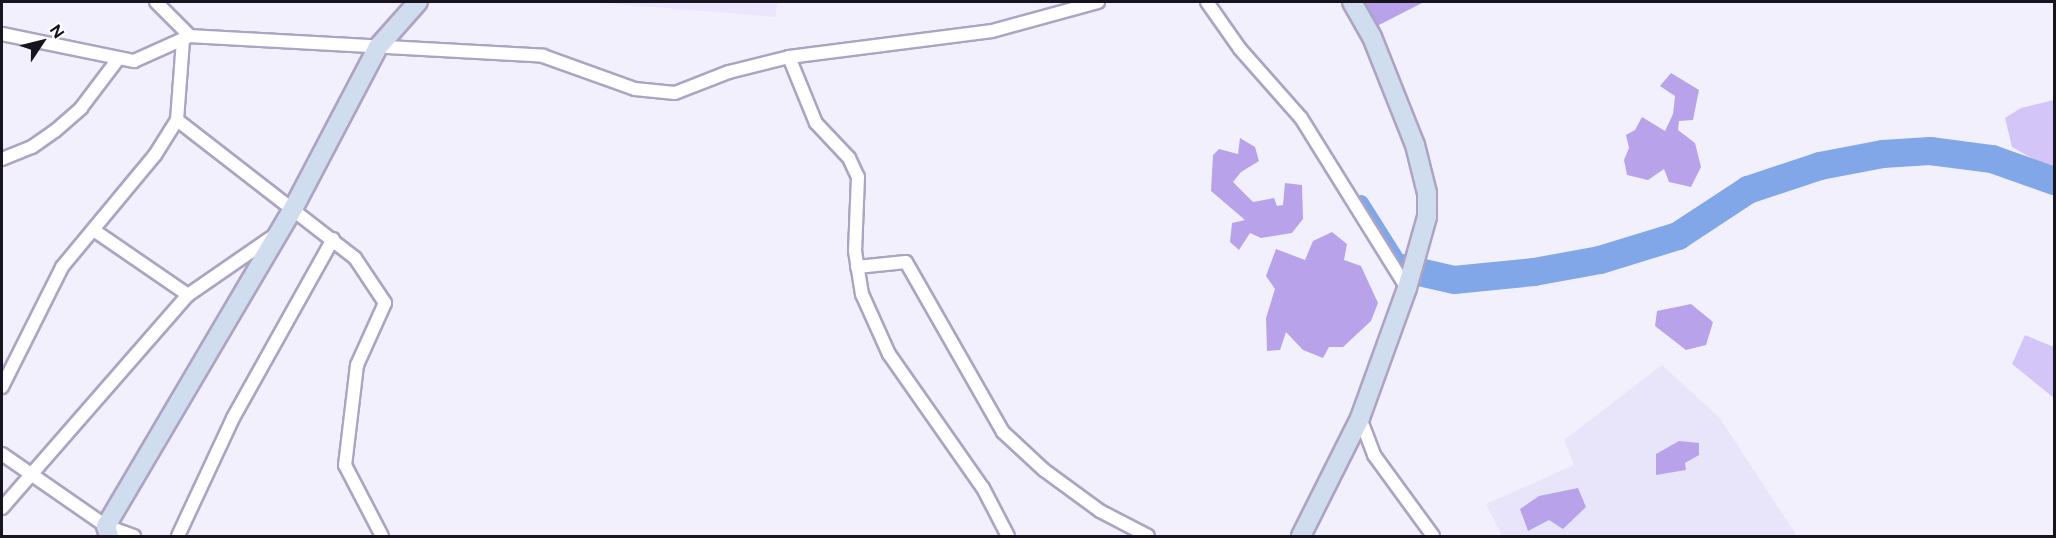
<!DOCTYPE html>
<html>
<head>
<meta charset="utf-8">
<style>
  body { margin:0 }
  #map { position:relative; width:2056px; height:538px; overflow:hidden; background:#f3f0fd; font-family:Figtree,sans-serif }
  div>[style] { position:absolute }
  .commercial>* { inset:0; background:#e8e5fb }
  .built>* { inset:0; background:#ebe5fd }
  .green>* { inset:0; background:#d4c5f8 }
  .forest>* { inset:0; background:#b8a2ea }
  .canal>* { height:16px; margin:-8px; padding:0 8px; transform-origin:8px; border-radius:8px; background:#81a7e8 }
  .river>* { height:28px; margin:-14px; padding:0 14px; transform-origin:14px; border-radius:14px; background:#81a7e8 }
  .roads { filter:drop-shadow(2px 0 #aca4c2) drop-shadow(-2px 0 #aca4c2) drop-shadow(0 2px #aca4c2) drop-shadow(0 -2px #aca4c2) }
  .street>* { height:12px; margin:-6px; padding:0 6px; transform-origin:6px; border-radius:6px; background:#fff }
  .secondary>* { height:18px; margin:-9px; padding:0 9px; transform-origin:9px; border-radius:9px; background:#d0ddef }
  span { translate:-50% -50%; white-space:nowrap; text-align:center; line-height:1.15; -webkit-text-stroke:4.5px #fff; paint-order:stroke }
  .frame { position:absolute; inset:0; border:3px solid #17141f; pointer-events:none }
  .north { position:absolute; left:12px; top:12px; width:60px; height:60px; -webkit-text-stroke:4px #fff; paint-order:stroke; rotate:55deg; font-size:16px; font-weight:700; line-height:24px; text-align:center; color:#17141f }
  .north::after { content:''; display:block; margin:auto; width:21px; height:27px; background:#17141f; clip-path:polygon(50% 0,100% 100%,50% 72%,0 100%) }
</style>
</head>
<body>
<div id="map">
  <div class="commercial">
    <div style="clip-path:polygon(1662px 365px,1719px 417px,1797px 536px,1502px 536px,1486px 504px,1574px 465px,1564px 440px)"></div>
  </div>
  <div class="built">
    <div style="clip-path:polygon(593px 2px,778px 2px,775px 17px)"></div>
  </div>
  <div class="green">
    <div style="clip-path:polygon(2054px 100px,2054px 171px,2012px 147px,2005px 118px,2021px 108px)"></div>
    <div style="clip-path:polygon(2025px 335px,2054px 347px,2054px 398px,2012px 364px)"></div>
  </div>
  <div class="forest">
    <div style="clip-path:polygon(1363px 2px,1424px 2px,1377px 26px)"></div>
    <div style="clip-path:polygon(1671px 73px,1699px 90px,1693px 120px,1679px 121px,1678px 130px,1695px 143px,1701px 167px,1691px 187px,1669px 182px,1664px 169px,1648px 180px,1627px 175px,1624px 160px,1629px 148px,1626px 135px,1635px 130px,1642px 117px,1665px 131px,1673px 114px,1675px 96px,1660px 86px)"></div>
    <div style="clip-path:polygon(1240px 138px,1255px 147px,1259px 161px,1241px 172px,1233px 182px,1253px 202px,1274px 198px,1277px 206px,1283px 205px,1285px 183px,1302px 185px,1303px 219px,1292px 233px,1261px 238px,1250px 233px,1239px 250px,1230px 242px,1232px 223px,1245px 220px,1211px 191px,1213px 155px,1219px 149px,1238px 154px)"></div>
    <div style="clip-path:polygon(1332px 232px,1347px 244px,1344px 260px,1361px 266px,1378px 303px,1371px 321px,1343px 347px,1329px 347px,1323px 358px,1303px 350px,1286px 332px,1280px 350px,1267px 351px,1266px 318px,1275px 289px,1266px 276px,1276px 249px,1305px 260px,1313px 241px)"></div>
    <div style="clip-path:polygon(1691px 304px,1713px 322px,1706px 345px,1686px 350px,1655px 326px,1657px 311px)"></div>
    <div style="clip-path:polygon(1679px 441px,1699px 443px,1699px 455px,1685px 463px,1686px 470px,1656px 475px,1656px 454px)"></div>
    <div style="clip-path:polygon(1578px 488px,1586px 507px,1563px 529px,1549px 520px,1528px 531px,1520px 509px,1539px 496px)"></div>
  </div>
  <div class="canal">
    <div style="left:1361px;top:203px;width:77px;rotate:57.8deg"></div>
  </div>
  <div class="river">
    <div style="left:1402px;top:268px;width:53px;rotate:13deg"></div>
    <div style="left:1454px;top:280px;width:80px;rotate:-5.7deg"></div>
    <div style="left:1534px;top:272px;width:67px;rotate:-10.3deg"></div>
    <div style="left:1600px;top:260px;width:82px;rotate:-17.1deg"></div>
    <div style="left:1678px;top:236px;width:84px;rotate:-33.3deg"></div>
    <div style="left:1748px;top:190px;width:76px;rotate:-18.4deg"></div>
    <div style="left:1820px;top:166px;width:64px;rotate:-10.8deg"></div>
    <div style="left:1883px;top:154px;width:47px;rotate:-3.7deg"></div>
    <div style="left:1930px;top:151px;width:63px;rotate:7.4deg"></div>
    <div style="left:1992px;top:159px;width:66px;rotate:19.5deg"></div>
  </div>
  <div class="roads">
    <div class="street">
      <div style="left:156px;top:2px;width:48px;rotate:45deg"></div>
      <div style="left:1207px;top:2px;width:57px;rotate:54.9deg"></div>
      <div style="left:1240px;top:49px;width:92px;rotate:48.5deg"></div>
      <div style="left:1301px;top:118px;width:200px;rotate:58.1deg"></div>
      <div style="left:2px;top:34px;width:135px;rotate:11.6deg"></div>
      <div style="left:134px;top:61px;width:61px;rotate:-24.1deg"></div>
      <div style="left:190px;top:36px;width:354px;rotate:3.2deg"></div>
      <div style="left:543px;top:56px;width:98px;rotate:19.7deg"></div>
      <div style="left:635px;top:89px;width:40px;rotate:5.7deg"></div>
      <div style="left:675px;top:93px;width:58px;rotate:-21.3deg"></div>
      <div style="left:729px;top:72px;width:62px;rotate:-14deg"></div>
      <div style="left:789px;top:57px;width:205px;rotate:-7.3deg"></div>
      <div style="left:992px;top:31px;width:110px;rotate:-15.3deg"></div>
      <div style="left:789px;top:57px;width:71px;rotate:67.8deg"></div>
      <div style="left:816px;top:123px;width:48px;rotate:46.7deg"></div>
      <div style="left:849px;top:158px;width:21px;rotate:65deg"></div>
      <div style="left:858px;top:177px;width:74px;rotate:92.3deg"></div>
      <div style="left:855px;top:251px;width:44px;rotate:80.8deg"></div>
      <div style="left:862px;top:294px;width:66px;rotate:65.8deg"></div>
      <div style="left:889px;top:354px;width:164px;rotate:55deg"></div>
      <div style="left:983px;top:488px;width:54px;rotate:62.5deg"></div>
      <div style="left:177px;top:120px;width:225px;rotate:37.8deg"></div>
      <div style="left:355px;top:258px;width:54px;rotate:56.3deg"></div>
      <div style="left:385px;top:303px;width:68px;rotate:114.3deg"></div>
      <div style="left:357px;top:365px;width:101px;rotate:96.8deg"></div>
      <div style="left:345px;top:465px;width:80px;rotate:62.5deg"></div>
      <div style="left:2px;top:159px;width:32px;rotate:-22deg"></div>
      <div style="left:32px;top:147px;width:28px;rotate:-35deg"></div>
      <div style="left:55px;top:131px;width:35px;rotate:-41deg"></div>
      <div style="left:81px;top:108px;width:61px;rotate:-52.9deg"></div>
      <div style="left:95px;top:231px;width:113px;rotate:34.5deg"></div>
      <div style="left:857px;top:267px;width:49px;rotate:-5.8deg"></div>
      <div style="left:906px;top:262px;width:196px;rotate:60.3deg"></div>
      <div style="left:1003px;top:432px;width:56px;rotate:42.8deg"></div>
      <div style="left:1044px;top:470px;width:69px;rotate:36.2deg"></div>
      <div style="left:1100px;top:511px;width:54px;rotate:27.5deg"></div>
      <div style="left:2px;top:387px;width:134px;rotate:-63.4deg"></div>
      <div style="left:62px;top:267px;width:146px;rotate:-50.3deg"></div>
      <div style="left:155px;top:155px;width:41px;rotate:-57.8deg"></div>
      <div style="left:177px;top:120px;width:79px;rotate:-85.7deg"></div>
      <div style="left:1360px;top:418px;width:40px;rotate:69deg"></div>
      <div style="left:1374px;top:455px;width:100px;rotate:53.9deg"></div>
      <div style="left:2px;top:454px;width:126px;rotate:34.7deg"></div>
      <div style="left:106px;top:526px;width:30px;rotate:20deg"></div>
      <div style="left:2px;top:508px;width:283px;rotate:-48.9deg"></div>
      <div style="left:188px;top:295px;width:106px;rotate:-34.6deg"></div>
      <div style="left:178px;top:536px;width:130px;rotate:-65deg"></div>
      <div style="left:233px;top:418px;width:205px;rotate:-60.8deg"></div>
    </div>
    <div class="secondary">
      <div style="left:109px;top:536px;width:10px;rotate:-107deg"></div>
      <div style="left:106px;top:526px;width:370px;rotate:-59.5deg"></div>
      <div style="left:294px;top:207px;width:181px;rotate:-62.3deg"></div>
      <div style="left:378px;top:47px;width:60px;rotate:-48.4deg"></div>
      <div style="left:1301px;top:536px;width:132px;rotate:-63.4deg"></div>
      <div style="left:1360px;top:418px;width:138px;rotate:-70.1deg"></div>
      <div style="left:1407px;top:288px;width:74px;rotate:-74.3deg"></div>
      <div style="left:1427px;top:217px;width:24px;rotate:-90deg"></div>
      <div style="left:1427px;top:193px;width:49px;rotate:-104deg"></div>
      <div style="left:1415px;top:145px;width:116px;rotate:-111.7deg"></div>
      <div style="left:1372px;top:37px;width:40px;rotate:-119.7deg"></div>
    </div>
  </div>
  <div class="frame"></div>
  <div class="north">N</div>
</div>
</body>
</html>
